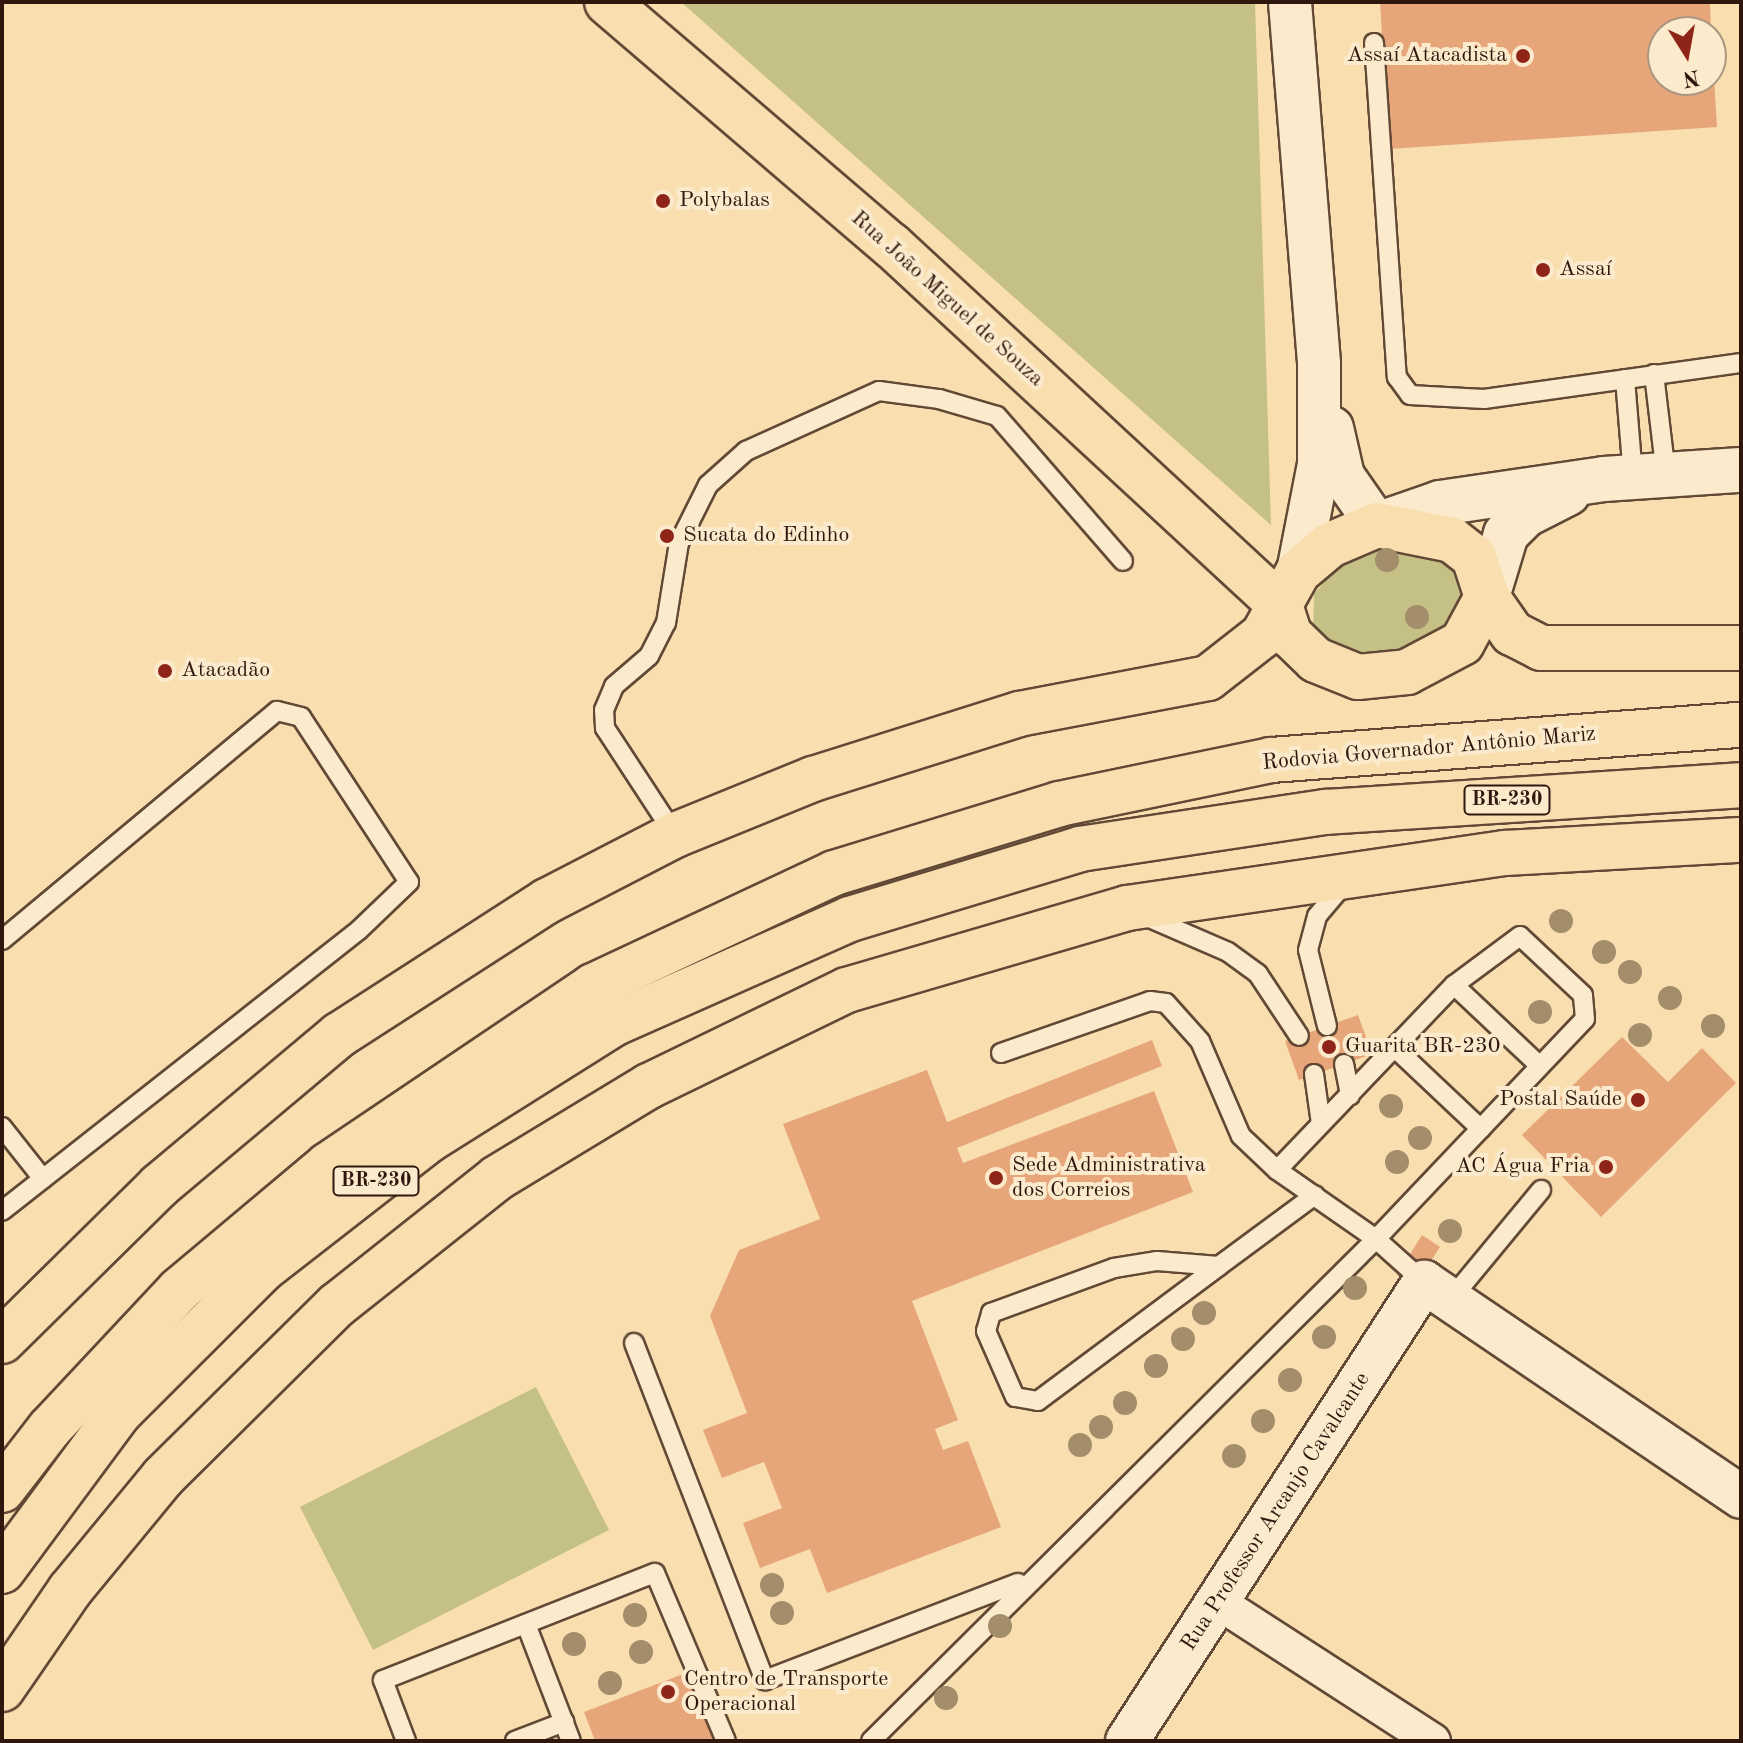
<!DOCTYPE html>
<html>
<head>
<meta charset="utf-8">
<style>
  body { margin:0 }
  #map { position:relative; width:1743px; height:1743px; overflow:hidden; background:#f9dfb0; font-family:"Old Standard TT",serif }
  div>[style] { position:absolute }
  .green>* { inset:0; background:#c5c086 }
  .building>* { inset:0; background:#e7a57a }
  .roads { filter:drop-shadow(2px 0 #624936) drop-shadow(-2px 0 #624936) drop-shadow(0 2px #624936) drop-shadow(0 -2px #624936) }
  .service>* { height:18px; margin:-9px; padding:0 9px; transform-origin:9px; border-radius:9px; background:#fbeacc }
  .minor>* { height:34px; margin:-17px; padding:0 17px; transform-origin:17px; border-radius:17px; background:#fbeacc }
  .tertiary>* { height:42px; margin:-21px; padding:0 21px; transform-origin:21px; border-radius:21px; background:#fbeacc }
  .secondary>* { height:44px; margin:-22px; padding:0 22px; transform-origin:22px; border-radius:22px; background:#fbeacc }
  .primary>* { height:44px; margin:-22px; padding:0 22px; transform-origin:22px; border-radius:22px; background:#f9dfb0 }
  .trunk>* { height:44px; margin:-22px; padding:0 22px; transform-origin:22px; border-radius:22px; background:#f9dfb0 }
  .trees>* { width:24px; height:24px; margin:-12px; border-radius:50%; background:#a38d6b }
  .dots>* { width:22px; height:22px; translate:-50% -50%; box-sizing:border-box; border:4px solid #fbeacc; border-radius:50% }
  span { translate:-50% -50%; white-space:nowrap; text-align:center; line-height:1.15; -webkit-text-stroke:8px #fbeacc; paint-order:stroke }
  .shield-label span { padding:2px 6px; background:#fbeacc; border:2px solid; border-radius:6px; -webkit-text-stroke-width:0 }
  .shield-label { font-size:20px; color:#30170e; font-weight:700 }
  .poi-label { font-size:22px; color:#30170e }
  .right { translate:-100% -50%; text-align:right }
  .left { translate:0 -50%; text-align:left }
  .street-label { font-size:22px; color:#30170e }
  .frame { position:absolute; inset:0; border:4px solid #30170e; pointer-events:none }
  .north { position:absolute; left:1647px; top:16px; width:80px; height:80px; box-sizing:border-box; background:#fbeacc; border:2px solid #aa9680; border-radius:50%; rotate:169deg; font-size:22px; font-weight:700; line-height:32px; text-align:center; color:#30170e }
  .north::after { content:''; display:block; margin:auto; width:28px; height:36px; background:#8f2418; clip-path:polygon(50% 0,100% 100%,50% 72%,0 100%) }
</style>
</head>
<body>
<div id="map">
  <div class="green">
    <div style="clip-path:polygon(681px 2px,1255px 2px,1271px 525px)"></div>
    <div style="clip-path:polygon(1385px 546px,1451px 561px,1467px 590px,1447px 635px,1395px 658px,1334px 655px,1313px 628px,1314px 594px,1339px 565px)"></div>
    <div style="clip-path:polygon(536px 1387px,609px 1530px,373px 1650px,300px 1507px)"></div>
  </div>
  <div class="building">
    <div style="clip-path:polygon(1380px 2px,1710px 2px,1711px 32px,1663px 32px,1663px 80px,1711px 80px,1713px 62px,1717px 127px,1389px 149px)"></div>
    <div style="clip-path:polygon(1358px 1015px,1372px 1054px,1299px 1080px,1285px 1041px)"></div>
    <div style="clip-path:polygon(1622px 1037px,1668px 1082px,1702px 1048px,1736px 1083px,1601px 1217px,1522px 1135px)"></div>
    <div style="clip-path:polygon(1152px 1040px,1162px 1066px,957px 1148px,963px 1163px,1154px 1091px,1193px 1192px,912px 1301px,958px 1420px,935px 1429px,943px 1450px,968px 1441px,1001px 1527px,827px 1593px,810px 1549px,760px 1568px,743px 1523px,782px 1508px,764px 1462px,722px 1478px,703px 1430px,747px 1413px,710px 1316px,739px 1250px,820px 1219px,783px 1124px,927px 1070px,947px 1122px)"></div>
    <div style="clip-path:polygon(1422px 1235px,1440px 1247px,1415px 1286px,1397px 1275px)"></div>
    <div style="clip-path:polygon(691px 1671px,718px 1741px,595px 1741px,584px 1712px)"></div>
  </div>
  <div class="roads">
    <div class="service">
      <div style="left:1374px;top:43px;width:335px;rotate:86.1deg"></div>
      <div style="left:1397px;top:377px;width:22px;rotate:54deg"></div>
      <div style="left:1410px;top:395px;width:74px;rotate:3.1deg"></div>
      <div style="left:1484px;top:399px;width:260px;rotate:-8deg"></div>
      <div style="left:1654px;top:374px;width:102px;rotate:83.2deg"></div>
      <div style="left:1625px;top:379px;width:98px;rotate:85.3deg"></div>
      <div style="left:675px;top:835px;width:128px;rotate:-123.2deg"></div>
      <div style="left:605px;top:728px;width:18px;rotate:-93deg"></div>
      <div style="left:604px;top:710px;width:26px;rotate:-67deg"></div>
      <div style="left:614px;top:686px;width:46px;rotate:-40.6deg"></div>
      <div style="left:649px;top:656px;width:37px;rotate:-63deg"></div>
      <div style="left:666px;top:623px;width:81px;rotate:-80.8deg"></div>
      <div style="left:679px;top:543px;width:65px;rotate:-63.4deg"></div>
      <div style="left:708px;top:485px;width:51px;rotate:-41.8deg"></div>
      <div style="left:746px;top:451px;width:146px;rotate:-24.3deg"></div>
      <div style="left:879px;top:391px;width:61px;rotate:7.6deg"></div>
      <div style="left:939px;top:399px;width:60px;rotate:16.3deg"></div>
      <div style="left:997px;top:416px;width:192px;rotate:49deg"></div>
      <div style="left:1145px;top:916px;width:90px;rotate:23.4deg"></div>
      <div style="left:1228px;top:952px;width:37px;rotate:36deg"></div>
      <div style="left:1258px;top:974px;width:74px;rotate:56.5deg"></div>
      <div style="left:2px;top:940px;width:358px;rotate:-39.8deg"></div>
      <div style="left:277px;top:711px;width:25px;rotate:14deg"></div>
      <div style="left:301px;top:717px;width:197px;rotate:56.8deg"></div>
      <div style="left:409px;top:882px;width:69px;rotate:136.2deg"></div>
      <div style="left:359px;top:930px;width:454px;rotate:141.8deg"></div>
      <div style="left:1454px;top:985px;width:118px;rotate:43.3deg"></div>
      <div style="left:1327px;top:1026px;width:78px;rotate:-104deg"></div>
      <div style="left:1308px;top:950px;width:35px;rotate:-75deg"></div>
      <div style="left:1317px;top:916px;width:43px;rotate:-49.7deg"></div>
      <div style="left:1395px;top:1048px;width:118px;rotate:43.3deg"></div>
      <div style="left:1001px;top:1053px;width:158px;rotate:-19.2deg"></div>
      <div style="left:1150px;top:1001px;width:16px;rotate:7deg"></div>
      <div style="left:1166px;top:1003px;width:51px;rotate:48.2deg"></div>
      <div style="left:1200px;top:1041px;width:103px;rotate:66.7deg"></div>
      <div style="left:1241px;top:1136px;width:50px;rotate:43.4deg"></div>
      <div style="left:1344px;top:1064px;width:32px;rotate:79deg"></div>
      <div style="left:1314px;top:1074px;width:50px;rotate:82deg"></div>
      <div style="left:2px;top:1127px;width:66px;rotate:51.7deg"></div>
      <div style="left:1157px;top:1261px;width:62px;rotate:4.6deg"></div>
      <div style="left:1219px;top:1266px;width:226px;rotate:143.3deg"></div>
      <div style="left:1038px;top:1401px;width:23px;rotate:-170deg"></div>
      <div style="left:1015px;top:1397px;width:72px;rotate:-113.7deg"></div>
      <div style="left:986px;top:1331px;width:19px;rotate:-74deg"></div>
      <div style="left:991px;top:1313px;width:131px;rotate:-20.1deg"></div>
      <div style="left:1114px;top:1268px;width:44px;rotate:-9.2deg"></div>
      <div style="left:1219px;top:1266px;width:119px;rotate:-36.5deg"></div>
      <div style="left:1450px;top:1300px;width:143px;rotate:-50.4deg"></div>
      <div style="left:634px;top:1343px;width:362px;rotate:68.8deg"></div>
      <div style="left:765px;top:1680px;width:271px;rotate:-21deg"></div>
      <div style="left:526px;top:1624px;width:125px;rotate:69deg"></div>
      <div style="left:406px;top:1741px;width:65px;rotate:-110.7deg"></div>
      <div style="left:383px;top:1680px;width:292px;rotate:-21.5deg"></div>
      <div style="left:655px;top:1573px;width:182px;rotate:67.1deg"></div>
      <div style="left:515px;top:1741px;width:53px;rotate:-21.2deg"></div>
      <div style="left:871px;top:1741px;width:712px;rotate:-44.83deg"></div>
      <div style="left:1376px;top:1239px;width:303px;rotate:-46.5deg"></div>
      <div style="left:1585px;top:1019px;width:24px;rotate:-95deg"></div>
      <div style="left:1583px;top:995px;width:86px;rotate:-136.9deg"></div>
      <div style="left:1520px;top:936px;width:82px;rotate:143.4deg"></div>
      <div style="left:1454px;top:985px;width:256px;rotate:133.7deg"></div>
      <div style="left:1277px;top:1170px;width:121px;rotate:34.9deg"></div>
      <div style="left:1376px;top:1239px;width:64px;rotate:41.9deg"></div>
    </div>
    <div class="minor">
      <div style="left:1218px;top:1602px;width:256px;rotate:32.9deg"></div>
    </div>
    <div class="tertiary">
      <div style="left:1290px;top:2px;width:363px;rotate:85.4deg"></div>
      <div style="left:1319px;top:364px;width:100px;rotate:90deg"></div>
      <div style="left:1319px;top:464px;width:110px;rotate:101deg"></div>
      <div style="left:1332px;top:428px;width:49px;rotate:77.1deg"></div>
      <div style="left:1343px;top:476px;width:60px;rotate:55.2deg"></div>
      <div style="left:1127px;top:1741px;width:547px;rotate:-57.09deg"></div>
      <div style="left:1424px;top:1282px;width:383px;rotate:34.1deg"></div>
    </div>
    <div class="secondary">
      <div style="left:1377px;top:525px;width:67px;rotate:-19.2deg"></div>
      <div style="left:1440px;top:503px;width:166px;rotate:-8.3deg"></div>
      <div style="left:1604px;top:479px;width:137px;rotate:-3.8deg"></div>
      <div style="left:1487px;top:597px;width:66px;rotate:-73.2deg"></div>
      <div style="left:1506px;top:534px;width:27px;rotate:-45deg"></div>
      <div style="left:1525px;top:515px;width:48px;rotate:-27.1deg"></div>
    </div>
    <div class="primary">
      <div style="left:607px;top:2px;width:374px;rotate:40.6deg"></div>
      <div style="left:891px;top:245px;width:530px;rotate:42.78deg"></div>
      <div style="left:1280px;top:605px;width:32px;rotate:72deg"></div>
      <div style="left:1290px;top:635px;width:36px;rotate:44deg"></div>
      <div style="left:1316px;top:660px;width:45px;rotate:22deg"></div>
      <div style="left:1358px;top:677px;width:49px;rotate:-5.8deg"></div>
      <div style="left:1407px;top:672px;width:62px;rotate:-27.8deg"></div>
      <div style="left:1462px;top:643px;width:52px;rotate:-61.5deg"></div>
      <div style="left:2px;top:1341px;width:221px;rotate:-44.6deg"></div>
      <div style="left:159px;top:1186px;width:235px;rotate:-40deg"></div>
      <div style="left:339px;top:1035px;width:247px;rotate:-32.8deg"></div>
      <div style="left:547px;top:901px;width:144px;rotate:-27.3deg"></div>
      <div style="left:675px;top:835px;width:149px;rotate:-22.1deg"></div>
      <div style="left:813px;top:779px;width:216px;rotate:-17.5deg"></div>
      <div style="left:1019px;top:714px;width:192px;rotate:-10.8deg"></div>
      <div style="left:1208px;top:678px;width:70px;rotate:-38deg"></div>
      <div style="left:1263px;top:635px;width:72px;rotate:-60.9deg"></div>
      <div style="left:1298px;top:572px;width:42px;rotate:-40.2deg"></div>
      <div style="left:1330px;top:545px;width:51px;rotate:-23.1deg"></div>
      <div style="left:1377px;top:525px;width:76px;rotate:11.3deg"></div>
      <div style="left:1452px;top:540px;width:28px;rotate:38deg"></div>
      <div style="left:1474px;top:557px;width:42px;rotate:72deg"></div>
      <div style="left:1487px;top:597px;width:44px;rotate:55.2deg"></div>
      <div style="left:1512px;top:633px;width:33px;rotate:27deg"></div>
      <div style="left:1541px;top:648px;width:200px"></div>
      <div style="left:2px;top:1689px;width:120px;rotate:-55.5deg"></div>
      <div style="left:70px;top:1590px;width:146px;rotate:-50.5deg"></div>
      <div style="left:163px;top:1477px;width:245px;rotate:-44.7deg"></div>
      <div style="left:337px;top:1305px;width:204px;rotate:-38.4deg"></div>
      <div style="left:497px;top:1178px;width:178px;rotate:-31.2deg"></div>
      <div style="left:649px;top:1086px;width:220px;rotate:-25.9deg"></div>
      <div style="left:847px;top:990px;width:292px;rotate:-16.3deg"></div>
      <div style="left:1127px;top:908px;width:382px;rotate:-8.3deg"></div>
      <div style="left:1505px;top:853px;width:236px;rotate:-3.2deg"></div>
    </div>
    <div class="trunk">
      <div style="left:2px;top:1490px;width:78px;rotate:-52.3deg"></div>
      <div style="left:50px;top:1428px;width:189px;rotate:-46.9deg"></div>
      <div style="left:179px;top:1290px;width:194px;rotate:-40deg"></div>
      <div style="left:328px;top:1165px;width:320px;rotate:-34deg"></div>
      <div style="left:593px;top:986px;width:266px;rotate:-25.1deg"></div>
      <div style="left:834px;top:873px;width:235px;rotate:-17deg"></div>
      <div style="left:1059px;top:804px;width:217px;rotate:-11.7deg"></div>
      <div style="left:1271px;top:760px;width:471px;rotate:-4.3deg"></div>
      <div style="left:2px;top:1571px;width:197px;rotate:-53.5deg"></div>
      <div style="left:119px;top:1413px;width:202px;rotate:-45deg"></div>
      <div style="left:262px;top:1270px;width:212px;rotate:-37.9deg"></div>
      <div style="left:429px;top:1140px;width:218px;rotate:-32.2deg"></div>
      <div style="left:613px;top:1024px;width:259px;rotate:-23.9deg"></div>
      <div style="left:850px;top:919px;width:240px;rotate:-16.9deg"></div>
      <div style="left:1080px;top:849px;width:249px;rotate:-8.6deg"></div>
      <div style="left:1326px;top:812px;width:416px;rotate:-3.7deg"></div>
    </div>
  </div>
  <div class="trees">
    <div style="left:1387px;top:560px"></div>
    <div style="left:1417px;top:617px"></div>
    <div style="left:1561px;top:921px"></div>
    <div style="left:1604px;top:952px"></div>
    <div style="left:1630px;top:972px"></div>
    <div style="left:1670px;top:998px"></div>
    <div style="left:1540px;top:1012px"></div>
    <div style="left:1713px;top:1026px"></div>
    <div style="left:1640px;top:1035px"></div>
    <div style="left:1391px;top:1106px"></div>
    <div style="left:1420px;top:1138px"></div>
    <div style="left:1397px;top:1162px"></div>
    <div style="left:1450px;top:1231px"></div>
    <div style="left:1355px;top:1288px"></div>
    <div style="left:1204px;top:1313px"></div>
    <div style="left:1324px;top:1337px"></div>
    <div style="left:1183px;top:1339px"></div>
    <div style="left:1156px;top:1366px"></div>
    <div style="left:1290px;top:1380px"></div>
    <div style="left:1125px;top:1403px"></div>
    <div style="left:1263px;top:1421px"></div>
    <div style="left:1101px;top:1427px"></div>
    <div style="left:1080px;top:1445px"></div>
    <div style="left:1234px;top:1456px"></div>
    <div style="left:772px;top:1585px"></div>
    <div style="left:782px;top:1613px"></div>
    <div style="left:635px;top:1615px"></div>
    <div style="left:1000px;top:1626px"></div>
    <div style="left:574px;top:1644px"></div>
    <div style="left:641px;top:1652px"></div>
    <div style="left:610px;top:1683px"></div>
    <div style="left:946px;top:1698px"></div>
  </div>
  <div class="dots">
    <div style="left:1523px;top:56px;background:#8f2418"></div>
    <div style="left:663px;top:201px;background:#8f2418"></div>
    <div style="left:1543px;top:270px;background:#8f2418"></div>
    <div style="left:667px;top:536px;background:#8f2418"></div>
    <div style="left:165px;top:671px;background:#8f2418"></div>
    <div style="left:1329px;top:1047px;background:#8f2418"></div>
    <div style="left:1638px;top:1100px;background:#8f2418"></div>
    <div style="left:1606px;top:1167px;background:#8f2418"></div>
    <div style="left:996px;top:1178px;background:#8f2418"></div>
    <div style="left:668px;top:1692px;background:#8f2418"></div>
  </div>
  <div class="shield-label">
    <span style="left:1507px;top:800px">BR-230</span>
    <span style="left:376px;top:1181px">BR-230</span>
  </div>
  <div class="poi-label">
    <span class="right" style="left:1507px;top:56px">Assaí Atacadista</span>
    <span class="left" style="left:679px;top:201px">Polybalas</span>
    <span class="left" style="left:1559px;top:270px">Assaí</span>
    <span class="left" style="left:683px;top:536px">Sucata do Edinho</span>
    <span class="left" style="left:181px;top:671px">Atacadão</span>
    <span class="left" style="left:1345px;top:1047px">Guarita BR-230</span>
    <span class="right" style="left:1622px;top:1100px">Postal Saúde</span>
    <span class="left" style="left:1012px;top:1178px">Sede Administrativa<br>dos Correios</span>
    <span class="right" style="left:1590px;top:1167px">AC Água Fria</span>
    <span class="left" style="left:684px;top:1692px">Centro de Transporte<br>Operacional</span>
  </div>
  <div class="street-label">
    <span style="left:947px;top:299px;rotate:42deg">Rua João Miguel de Souza</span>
    <span style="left:1429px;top:749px;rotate:-5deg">Rodovia Governador Antônio Mariz</span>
    <span style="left:1276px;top:1512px;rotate:-57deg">Rua Professor Arcanjo Cavalcante</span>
  </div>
  <div class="frame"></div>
  <div class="north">N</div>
</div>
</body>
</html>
